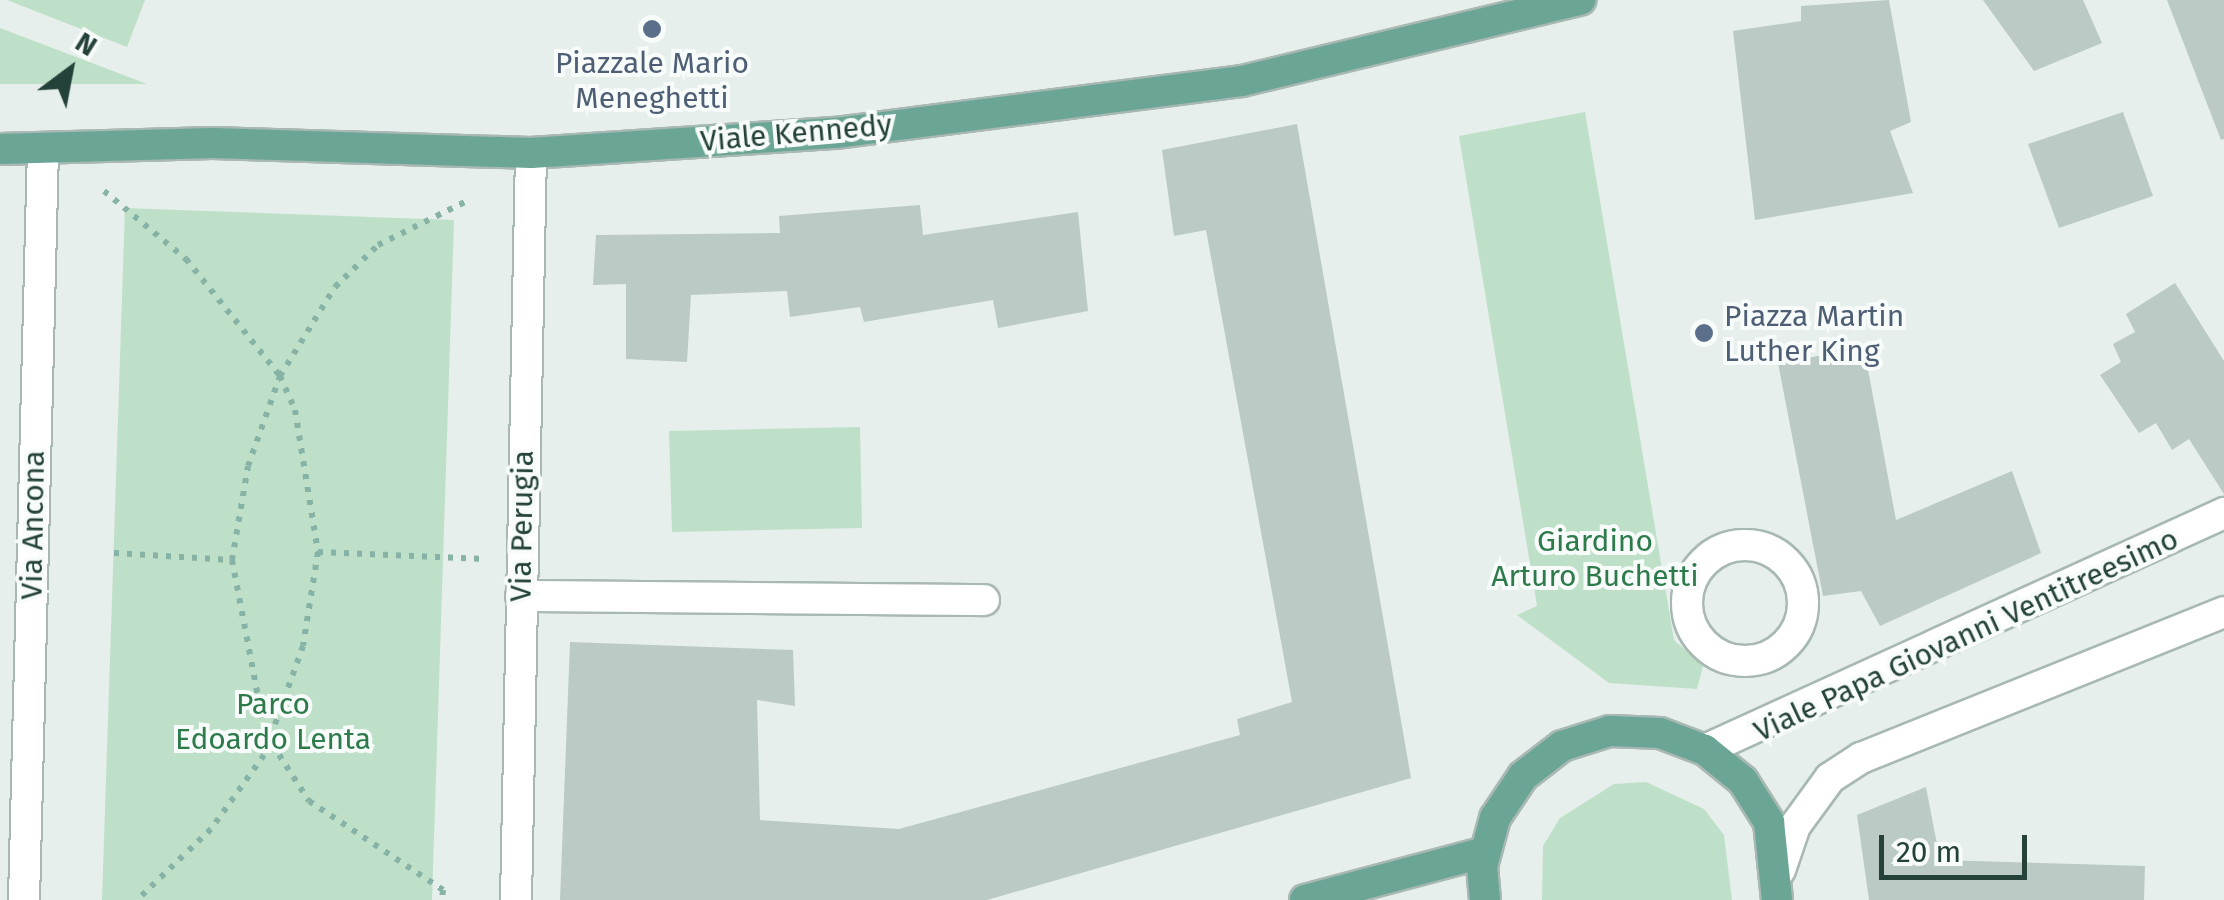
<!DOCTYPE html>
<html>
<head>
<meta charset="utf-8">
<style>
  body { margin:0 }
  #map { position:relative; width:2224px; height:900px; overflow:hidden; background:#e6efeb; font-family:"Fira Sans",sans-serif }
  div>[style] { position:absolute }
  .green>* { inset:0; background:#bfe0c8 }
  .building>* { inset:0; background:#bbcac4 }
  .path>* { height:6px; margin-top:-3px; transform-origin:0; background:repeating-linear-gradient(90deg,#86b3a5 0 5px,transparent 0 13px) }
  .roads { filter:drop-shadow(2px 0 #a8b8b2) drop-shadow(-2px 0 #a8b8b2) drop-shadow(0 2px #a8b8b2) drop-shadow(0 -2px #a8b8b2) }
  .minor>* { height:30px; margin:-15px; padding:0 15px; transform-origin:15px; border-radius:15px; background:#fff }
  .minor>.ring { margin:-15px; padding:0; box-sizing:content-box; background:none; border:30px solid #fff; border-radius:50% }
  .major>* { height:30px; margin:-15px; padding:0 15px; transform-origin:15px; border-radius:15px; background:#6aa596 }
  .dots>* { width:28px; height:28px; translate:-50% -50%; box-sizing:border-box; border:5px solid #f7fbf9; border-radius:50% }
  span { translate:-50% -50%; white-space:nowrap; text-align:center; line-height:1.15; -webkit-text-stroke:8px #f7fbf9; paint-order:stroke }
  .service-label { font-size:30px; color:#4e5e75 }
  .left { translate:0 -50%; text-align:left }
  .street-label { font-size:30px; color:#24423a }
  .park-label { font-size:30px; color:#2d7a4b }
  .north { position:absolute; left:20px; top:20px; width:100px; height:100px; -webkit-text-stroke:8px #f7fbf9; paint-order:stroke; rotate:32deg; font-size:28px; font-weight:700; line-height:40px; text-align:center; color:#24423a }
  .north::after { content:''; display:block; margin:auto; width:35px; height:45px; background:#24423a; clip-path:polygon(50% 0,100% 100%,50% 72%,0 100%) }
  .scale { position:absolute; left:1879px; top:835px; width:148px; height:45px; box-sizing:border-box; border:5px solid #24423a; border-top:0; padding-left:12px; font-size:30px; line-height:35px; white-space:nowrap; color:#24423a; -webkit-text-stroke:8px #f7fbf9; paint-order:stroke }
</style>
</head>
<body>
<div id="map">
  <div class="green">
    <div style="clip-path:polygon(7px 0,145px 0,127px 47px)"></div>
    <div style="clip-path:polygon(0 28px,147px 84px,0 84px)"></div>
    <div style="clip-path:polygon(1585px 112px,1674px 640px,1703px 666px,1697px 689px,1609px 683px,1517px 615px,1537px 606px,1459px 136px)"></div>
    <div style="clip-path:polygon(125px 208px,454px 220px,432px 900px,102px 900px)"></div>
    <div style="clip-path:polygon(860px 427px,862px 528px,672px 532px,669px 431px)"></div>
    <div style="clip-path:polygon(1646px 782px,1704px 809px,1724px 835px,1732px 900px,1542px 900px,1543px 846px,1560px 818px,1614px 784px)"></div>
  </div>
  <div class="building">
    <div style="clip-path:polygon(1889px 0,1911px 122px,1890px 131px,1913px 193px,1755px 220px,1733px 31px,1801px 21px,1801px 6px)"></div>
    <div style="clip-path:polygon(1983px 0,2083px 0,2102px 43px,2034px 71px)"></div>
    <div style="clip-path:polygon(2167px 0,2224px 0,2224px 139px,2221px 140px)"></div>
    <div style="clip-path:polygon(2123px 112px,2153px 196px,2059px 228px,2028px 144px)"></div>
    <div style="clip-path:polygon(1297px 124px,1411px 778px,987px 900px,560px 900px,570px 642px,793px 650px,795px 706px,757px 700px,760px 820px,899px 829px,1240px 735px,1237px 719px,1292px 702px,1206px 230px,1174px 236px,1162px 150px)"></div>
    <div style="clip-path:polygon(920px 205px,923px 235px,1078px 212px,1088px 311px,998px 328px,993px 300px,864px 322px,860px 307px,790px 317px,787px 291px,691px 295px,687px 362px,626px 359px,626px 284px,593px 285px,596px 235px,780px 233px,779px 216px)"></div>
    <div style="clip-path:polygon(2175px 283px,2224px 361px,2224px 494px,2189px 439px,2172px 450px,2156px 423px,2139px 433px,2100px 375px,2121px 362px,2113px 344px,2135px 332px,2126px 314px)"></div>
    <div style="clip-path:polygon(1864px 348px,1896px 520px,2012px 471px,2041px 553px,1880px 626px,1861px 591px,1823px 596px,1778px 363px)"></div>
    <div style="clip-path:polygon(1926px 787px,1940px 860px,2145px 866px,2144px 900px,1869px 900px,1857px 815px)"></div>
  </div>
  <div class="path">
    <div style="left:104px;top:191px;width:107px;rotate:39.7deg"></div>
    <div style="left:186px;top:259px;width:150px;rotate:51.2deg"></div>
    <div style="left:280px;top:376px;width:37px;rotate:66deg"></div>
    <div style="left:295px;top:410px;width:144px;rotate:80.8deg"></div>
    <div style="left:318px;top:552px;width:95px;rotate:99.1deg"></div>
    <div style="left:303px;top:646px;width:116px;rotate:109.7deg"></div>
    <div style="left:264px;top:755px;width:91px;rotate:125.6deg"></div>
    <div style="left:211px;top:829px;width:103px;rotate:136.2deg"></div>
    <div style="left:318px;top:552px;width:167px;rotate:2.4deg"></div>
    <div style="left:114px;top:553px;width:118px;rotate:3.4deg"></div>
    <div style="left:232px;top:560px;width:176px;rotate:79.2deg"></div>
    <div style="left:265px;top:733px;width:81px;rotate:57.1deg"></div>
    <div style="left:309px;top:801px;width:161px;rotate:33.6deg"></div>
    <div style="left:443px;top:890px;width:10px;rotate:96deg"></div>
    <div style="left:232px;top:560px;width:95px;rotate:-80.3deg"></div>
    <div style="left:248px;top:466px;width:96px;rotate:-70.4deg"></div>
    <div style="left:280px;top:376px;width:105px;rotate:-58.3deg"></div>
    <div style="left:335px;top:287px;width:60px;rotate:-44.3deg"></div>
    <div style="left:378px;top:245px;width:102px;rotate:-26.3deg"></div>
  </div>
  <div class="roads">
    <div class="minor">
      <div class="ring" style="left:1687px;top:545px;width:86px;height:86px"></div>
      <div style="left:521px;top:596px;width:463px;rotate:0.5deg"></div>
      <div style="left:1705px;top:750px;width:571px;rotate:-24.54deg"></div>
      <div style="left:1780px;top:870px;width:46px;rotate:-71.2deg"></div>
      <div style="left:1795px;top:826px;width:59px;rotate:-53.9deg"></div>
      <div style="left:1830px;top:778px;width:37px;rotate:-33deg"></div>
      <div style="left:1861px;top:758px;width:391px;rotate:-21.9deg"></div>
      <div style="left:24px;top:900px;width:751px;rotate:-88.55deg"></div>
      <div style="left:516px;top:900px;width:747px;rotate:-88.85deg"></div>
    </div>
    <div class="major">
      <div style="left:0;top:149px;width:213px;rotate:-1.6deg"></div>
      <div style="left:213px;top:143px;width:318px;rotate:1.8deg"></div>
      <div style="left:531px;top:153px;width:306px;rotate:-3.8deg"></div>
      <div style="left:836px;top:133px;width:409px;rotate:-7.3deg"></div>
      <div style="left:1242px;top:81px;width:348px;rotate:-13.5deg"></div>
      <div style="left:1305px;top:900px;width:186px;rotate:-14.9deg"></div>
      <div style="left:1485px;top:900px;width:34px;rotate:-95deg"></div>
      <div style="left:1482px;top:866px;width:50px;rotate:-74.8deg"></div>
      <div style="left:1495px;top:818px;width:50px;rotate:-56.3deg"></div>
      <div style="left:1523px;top:776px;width:49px;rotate:-37.6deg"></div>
      <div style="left:1562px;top:746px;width:50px;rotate:-17.4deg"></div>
      <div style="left:1610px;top:731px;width:50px;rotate:2.3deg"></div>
      <div style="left:1660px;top:733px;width:48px;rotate:20.7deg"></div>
      <div style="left:1705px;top:750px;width:49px;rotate:39.2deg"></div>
      <div style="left:1743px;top:781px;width:49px;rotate:57.6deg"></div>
      <div style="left:1769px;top:822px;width:78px;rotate:84.1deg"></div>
    </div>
  </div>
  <div class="dots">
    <div style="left:652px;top:29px;background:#5c6f8a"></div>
    <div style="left:1704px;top:333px;background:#5c6f8a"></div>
  </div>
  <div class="service-label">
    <span style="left:652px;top:80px">Piazzale Mario<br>Meneghetti</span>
    <span class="left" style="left:1724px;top:333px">Piazza Martin<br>Luther King</span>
  </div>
  <div class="street-label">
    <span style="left:796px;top:133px;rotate:-5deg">Viale Kennedy</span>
    <span style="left:33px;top:525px;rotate:-89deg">Via Ancona</span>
    <span style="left:522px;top:526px;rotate:-89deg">Via Perugia</span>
    <span style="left:1966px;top:635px;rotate:-25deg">Viale Papa Giovanni Ventitreesimo</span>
  </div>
  <div class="park-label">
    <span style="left:1595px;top:558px">Giardino<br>Arturo Buchetti</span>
    <span style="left:273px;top:721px">Parco<br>Edoardo Lenta</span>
  </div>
  <div class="north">N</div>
  <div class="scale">20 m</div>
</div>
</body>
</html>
